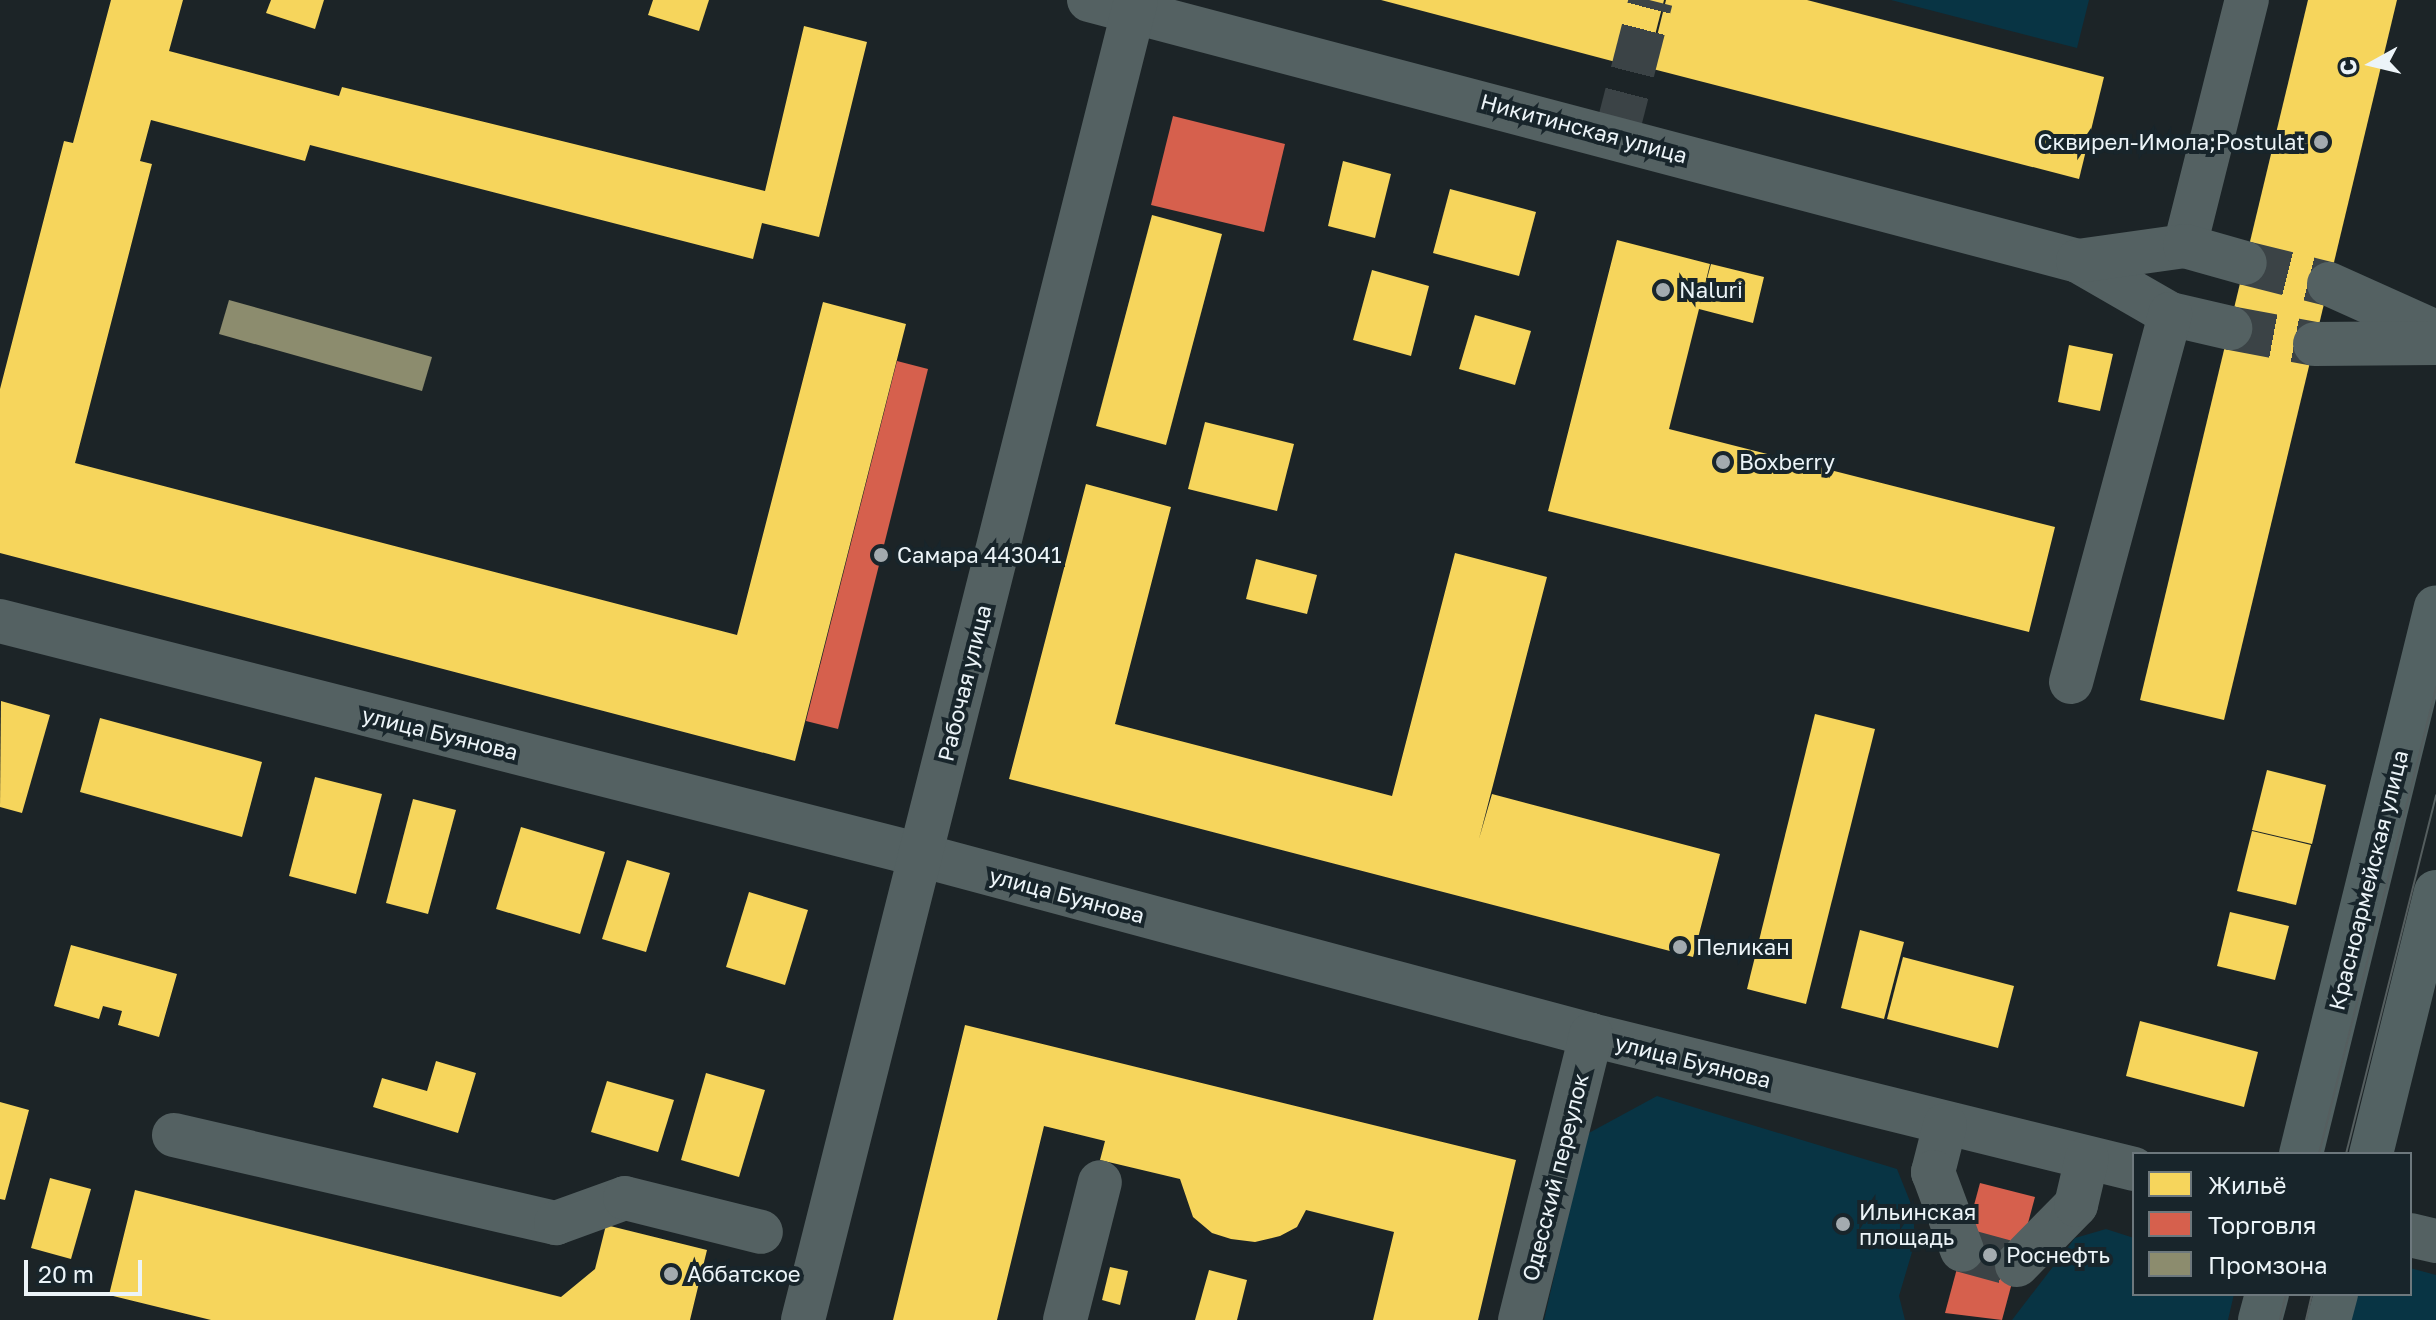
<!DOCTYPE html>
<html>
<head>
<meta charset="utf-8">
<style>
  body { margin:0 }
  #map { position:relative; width:2436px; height:1320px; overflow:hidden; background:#1c2427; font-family:"Golos Text",sans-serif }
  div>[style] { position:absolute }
  .green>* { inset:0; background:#083444 }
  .homes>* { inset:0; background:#f6d55c }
  .shops>* { inset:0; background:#d6604d }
  .industry>* { inset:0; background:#8c8c6e }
  .minor-tunnel>* { height:44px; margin-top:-22px; transform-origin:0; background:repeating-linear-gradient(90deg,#3b4346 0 44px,transparent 0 66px) }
  .minor>* { height:44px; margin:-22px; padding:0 22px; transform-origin:22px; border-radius:22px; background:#546162 }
  .major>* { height:44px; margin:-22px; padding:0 22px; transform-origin:22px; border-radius:22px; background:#536263 }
  .tram>* { height:2px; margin:-1px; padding:0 1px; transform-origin:1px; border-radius:1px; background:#555e5f }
  .dots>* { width:22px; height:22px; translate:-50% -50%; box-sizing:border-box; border:4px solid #18252b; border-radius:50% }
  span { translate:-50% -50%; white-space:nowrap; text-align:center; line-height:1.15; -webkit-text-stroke:8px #18252b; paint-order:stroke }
  .street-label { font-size:22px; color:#ecf4f8 }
  .poi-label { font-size:22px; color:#ecf4f8 }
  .right { translate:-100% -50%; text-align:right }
  .left { translate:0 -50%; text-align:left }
  .legend { position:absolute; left:2132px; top:1152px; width:280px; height:144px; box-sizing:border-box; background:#18252b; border:2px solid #6d787d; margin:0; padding:10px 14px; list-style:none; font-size:24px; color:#ecf4f8 }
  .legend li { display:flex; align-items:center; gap:16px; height:40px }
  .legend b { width:40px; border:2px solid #6d787d }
  .north { position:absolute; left:2332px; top:24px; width:80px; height:80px; -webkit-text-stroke:6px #18252b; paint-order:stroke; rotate:262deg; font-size:22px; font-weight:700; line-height:32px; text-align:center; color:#ecf4f8 }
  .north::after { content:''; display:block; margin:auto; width:28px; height:36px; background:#ecf4f8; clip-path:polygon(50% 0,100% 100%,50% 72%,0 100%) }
  .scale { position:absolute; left:24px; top:1260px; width:118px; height:36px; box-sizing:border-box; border:4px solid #ecf4f8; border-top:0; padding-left:10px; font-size:24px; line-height:28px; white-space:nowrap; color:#ecf4f8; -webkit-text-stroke:6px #18252b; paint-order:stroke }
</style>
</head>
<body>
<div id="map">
  <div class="green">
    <div style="clip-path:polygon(1891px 0,2089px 0,2077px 48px)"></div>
    <div style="clip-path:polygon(1657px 1096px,1897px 1169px,1913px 1209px,1915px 1242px,1899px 1296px,1905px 1320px,1544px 1320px,1587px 1134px)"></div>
    <div style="clip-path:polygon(2106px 1229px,2134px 1238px,2134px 1294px,2234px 1294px,2228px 1320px,2012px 1320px,2075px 1238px)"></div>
    <div style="clip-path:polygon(2410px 1268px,2436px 1275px,2436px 1320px,2350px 1320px,2356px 1294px,2410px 1294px)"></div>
  </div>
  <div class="homes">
    <div style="clip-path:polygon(111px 0,183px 0,169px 51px,339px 96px,342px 87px,765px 191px,804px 26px,867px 42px,819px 237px,762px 223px,753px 259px,310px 145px,305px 161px,151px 120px,140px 161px,152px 164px,75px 463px,737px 635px,823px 302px,906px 324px,795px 761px,0 553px,0 389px,64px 141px,73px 143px)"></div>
    <div style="clip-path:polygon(271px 0,324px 0,315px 29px,266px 13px)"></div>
    <div style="clip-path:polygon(653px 0,709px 0,699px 31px,648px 15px)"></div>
    <div style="clip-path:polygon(1381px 0,1664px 0,1646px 70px)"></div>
    <div style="clip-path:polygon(1666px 0,1807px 0,2104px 77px,2079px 179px,1649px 68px)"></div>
    <div style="clip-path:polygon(2308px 0,2397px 0,2224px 720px,2140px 700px)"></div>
    <div style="clip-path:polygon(1343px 161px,1391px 174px,1375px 238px,1328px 226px)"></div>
    <div style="clip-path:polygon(1450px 189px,1536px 212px,1519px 276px,1433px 253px)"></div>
    <div style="clip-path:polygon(1152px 215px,1222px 234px,1166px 445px,1096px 426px)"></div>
    <div style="clip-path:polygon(1617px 240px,1710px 264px,1700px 305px,1711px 264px,1764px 277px,1753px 323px,1699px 309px,1669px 429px,2055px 527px,2029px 632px,1548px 511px)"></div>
    <div style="clip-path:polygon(1372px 270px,1429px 286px,1411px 356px,1353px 340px)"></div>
    <div style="clip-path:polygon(1475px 315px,1531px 331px,1515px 385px,1459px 369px)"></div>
    <div style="clip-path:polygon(2069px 345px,2113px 354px,2100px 411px,2058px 402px)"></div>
    <div style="clip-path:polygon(1205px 422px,1294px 444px,1277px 511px,1188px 489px)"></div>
    <div style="clip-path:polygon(1086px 484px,1171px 507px,1115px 724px,1392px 796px,1455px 553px,1547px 577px,1479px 839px,1492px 794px,1720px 854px,1693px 957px,1009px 779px)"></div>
    <div style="clip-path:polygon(1256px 559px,1317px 575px,1307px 614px,1246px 599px)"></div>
    <div style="clip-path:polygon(1px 701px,50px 715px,22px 813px,0 807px)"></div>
    <div style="clip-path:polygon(1815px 714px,1875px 729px,1806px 1004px,1747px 989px)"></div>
    <div style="clip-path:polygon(100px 718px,262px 762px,242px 837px,80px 792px)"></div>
    <div style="clip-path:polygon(2267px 770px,2326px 785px,2312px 844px,2252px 830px)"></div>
    <div style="clip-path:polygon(315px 777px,382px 794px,356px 894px,289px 876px)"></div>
    <div style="clip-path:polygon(413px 799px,456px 810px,428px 914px,386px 903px)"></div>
    <div style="clip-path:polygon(521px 827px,605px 852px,580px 934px,496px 909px)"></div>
    <div style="clip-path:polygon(2252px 831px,2311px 845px,2296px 905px,2237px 891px)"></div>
    <div style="clip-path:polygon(627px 860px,670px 873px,646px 952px,602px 939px)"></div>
    <div style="clip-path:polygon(749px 892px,808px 910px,785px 985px,726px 967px)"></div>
    <div style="clip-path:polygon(2230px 912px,2289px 926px,2275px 980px,2217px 966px)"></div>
    <div style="clip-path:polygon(1860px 930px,1904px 942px,1884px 1019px,1841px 1008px)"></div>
    <div style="clip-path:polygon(71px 945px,177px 974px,159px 1037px,118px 1025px,122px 1011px,103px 1006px,99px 1019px,54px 1006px)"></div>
    <div style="clip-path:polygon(1903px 957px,2014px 986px,1998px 1048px,1887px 1019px)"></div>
    <div style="clip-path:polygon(2140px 1021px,2258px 1052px,2244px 1107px,2126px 1076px)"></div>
    <div style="clip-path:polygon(965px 1025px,1516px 1160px,1478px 1320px,1373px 1320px,1394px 1232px,1306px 1210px,1297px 1227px,1280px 1236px,1255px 1242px,1231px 1239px,1212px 1233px,1193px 1217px,1180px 1179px,1100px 1160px,1105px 1141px,1044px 1126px,997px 1320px,893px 1320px)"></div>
    <div style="clip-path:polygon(436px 1061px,476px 1073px,458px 1133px,373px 1107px,382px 1078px,427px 1091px)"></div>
    <div style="clip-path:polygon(706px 1073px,765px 1090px,739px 1177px,681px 1160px)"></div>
    <div style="clip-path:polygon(607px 1081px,674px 1100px,658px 1152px,591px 1132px)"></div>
    <div style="clip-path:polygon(0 1102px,29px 1110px,5px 1200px,0 1199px)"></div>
    <div style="clip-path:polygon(50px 1178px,91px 1189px,71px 1259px,31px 1248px)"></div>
    <div style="clip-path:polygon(135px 1190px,561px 1297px,595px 1269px,606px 1225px,707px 1250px,690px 1320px,211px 1320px,109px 1295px)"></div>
    <div style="clip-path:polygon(1110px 1267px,1128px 1271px,1120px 1305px,1102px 1300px)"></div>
    <div style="clip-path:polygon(1209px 1270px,1247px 1280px,1237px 1320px,1195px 1320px)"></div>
  </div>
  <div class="shops">
    <div style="clip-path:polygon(1173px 116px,1285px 144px,1264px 232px,1151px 205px)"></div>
    <div style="clip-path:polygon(897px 361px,928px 369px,838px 729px,806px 721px)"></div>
    <div style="clip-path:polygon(1980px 1183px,2035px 1197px,2002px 1320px,1945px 1313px)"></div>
  </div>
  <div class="industry">
    <div style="clip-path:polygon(229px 300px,432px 357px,422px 391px,219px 334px)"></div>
  </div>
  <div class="minor-tunnel">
    <div style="left:1616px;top:136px;width:140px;rotate:-75.6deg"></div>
    <div style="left:2245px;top:263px;width:87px;rotate:14deg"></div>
    <div style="left:2230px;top:328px;width:86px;rotate:10.7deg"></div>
    <div style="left:1962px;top:1250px;width:57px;rotate:15.3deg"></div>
  </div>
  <div class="minor">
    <div style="left:1089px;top:0;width:1023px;rotate:14.78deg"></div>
    <div style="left:2078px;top:261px;width:106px;rotate:29.9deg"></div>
    <div style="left:2170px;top:314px;width:62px;rotate:13.1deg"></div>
    <div style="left:2185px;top:246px;width:254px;rotate:-75.9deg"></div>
    <div style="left:2078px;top:261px;width:108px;rotate:-8deg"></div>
    <div style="left:2185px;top:246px;width:62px;rotate:15.8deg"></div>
    <div style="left:2329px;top:284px;width:117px;rotate:24.2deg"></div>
    <div style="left:2315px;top:344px;width:121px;rotate:-0.5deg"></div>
    <div style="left:0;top:621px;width:949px;rotate:14.27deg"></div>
    <div style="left:920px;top:855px;width:695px;rotate:15.02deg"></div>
    <div style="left:1591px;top:1035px;width:559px;rotate:13.86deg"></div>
    <div style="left:2071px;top:682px;width:381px;rotate:-74.9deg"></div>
    <div style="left:1945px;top:1125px;width:49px;rotate:104.3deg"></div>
    <div style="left:1933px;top:1172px;width:83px;rotate:69.6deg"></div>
    <div style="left:174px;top:1135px;width:392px;rotate:13deg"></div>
    <div style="left:556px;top:1223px;width:73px;rotate:-19.9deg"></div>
    <div style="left:625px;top:1198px;width:140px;rotate:14deg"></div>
    <div style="left:2410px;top:1235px;width:27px;rotate:13deg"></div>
    <div style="left:2017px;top:1265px;width:84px;rotate:-45.5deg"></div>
    <div style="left:2076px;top:1205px;width:48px;rotate:-76.8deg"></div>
    <div style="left:803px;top:1320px;width:1361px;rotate:-75.84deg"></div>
    <div style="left:1065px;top:1320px;width:142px;rotate:-75.8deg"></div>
    <div style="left:1520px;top:1320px;width:294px;rotate:-76deg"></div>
  </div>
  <div class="major">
    <div style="left:2301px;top:1154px;width:563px;rotate:-76.14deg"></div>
    <div style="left:2371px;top:1154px;width:270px;rotate:-76.1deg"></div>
    <div style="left:2260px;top:1320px;width:27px;rotate:-75deg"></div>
    <div style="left:2329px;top:1320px;width:27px;rotate:-75deg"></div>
  </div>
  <div class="tram">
    <div style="left:2319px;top:1154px;width:481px;rotate:-75.9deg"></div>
    <div style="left:2346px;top:1154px;width:370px;rotate:-75.9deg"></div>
    <div style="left:2280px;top:1320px;width:27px;rotate:-77deg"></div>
    <div style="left:2306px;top:1320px;width:27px;rotate:-77deg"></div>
  </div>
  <div class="dots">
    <div style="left:2321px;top:142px;background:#a3abaf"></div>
    <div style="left:1663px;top:290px;background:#a3abaf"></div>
    <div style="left:1723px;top:462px;background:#a3abaf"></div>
    <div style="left:881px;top:555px;background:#a3abaf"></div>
    <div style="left:1680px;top:947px;background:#a3abaf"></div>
    <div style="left:1843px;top:1224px;background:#a3abaf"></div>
    <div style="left:1990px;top:1255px;background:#a3abaf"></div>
    <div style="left:671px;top:1274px;background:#a3abaf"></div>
  </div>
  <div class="street-label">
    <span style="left:1584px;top:128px;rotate:15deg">Никитинская улица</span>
    <span style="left:964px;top:683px;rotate:-76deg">Рабочая улица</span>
    <span style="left:440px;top:733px;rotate:14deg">улица Буянова</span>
    <span style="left:2368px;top:880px;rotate:-76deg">Красноармейская улица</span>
    <span style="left:1067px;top:895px;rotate:15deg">улица Буянова</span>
    <span style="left:1693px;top:1061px;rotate:14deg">улица Буянова</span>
    <span style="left:1555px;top:1177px;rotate:-76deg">Одесский переулок</span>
  </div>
  <div class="poi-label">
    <span class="right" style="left:2305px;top:142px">Сквирел-Имола;Postulat</span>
    <span class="left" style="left:1679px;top:290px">Naluri</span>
    <span class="left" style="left:1739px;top:462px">Boxberry</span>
    <span class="left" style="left:897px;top:555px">Самара 443041</span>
    <span class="left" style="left:1696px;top:947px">Пеликан</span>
    <span class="left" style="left:1859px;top:1224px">Ильинская<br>площадь</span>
    <span class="left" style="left:2006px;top:1255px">Роснефть</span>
    <span class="left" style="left:687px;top:1274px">Аббатское</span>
  </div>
  <ul class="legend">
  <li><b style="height:22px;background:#f6d55c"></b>Жильё</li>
  <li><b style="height:22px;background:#d6604d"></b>Торговля</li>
  <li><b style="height:22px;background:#8c8c6e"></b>Промзона</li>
  </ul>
  <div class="north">С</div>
  <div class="scale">20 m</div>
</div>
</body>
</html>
